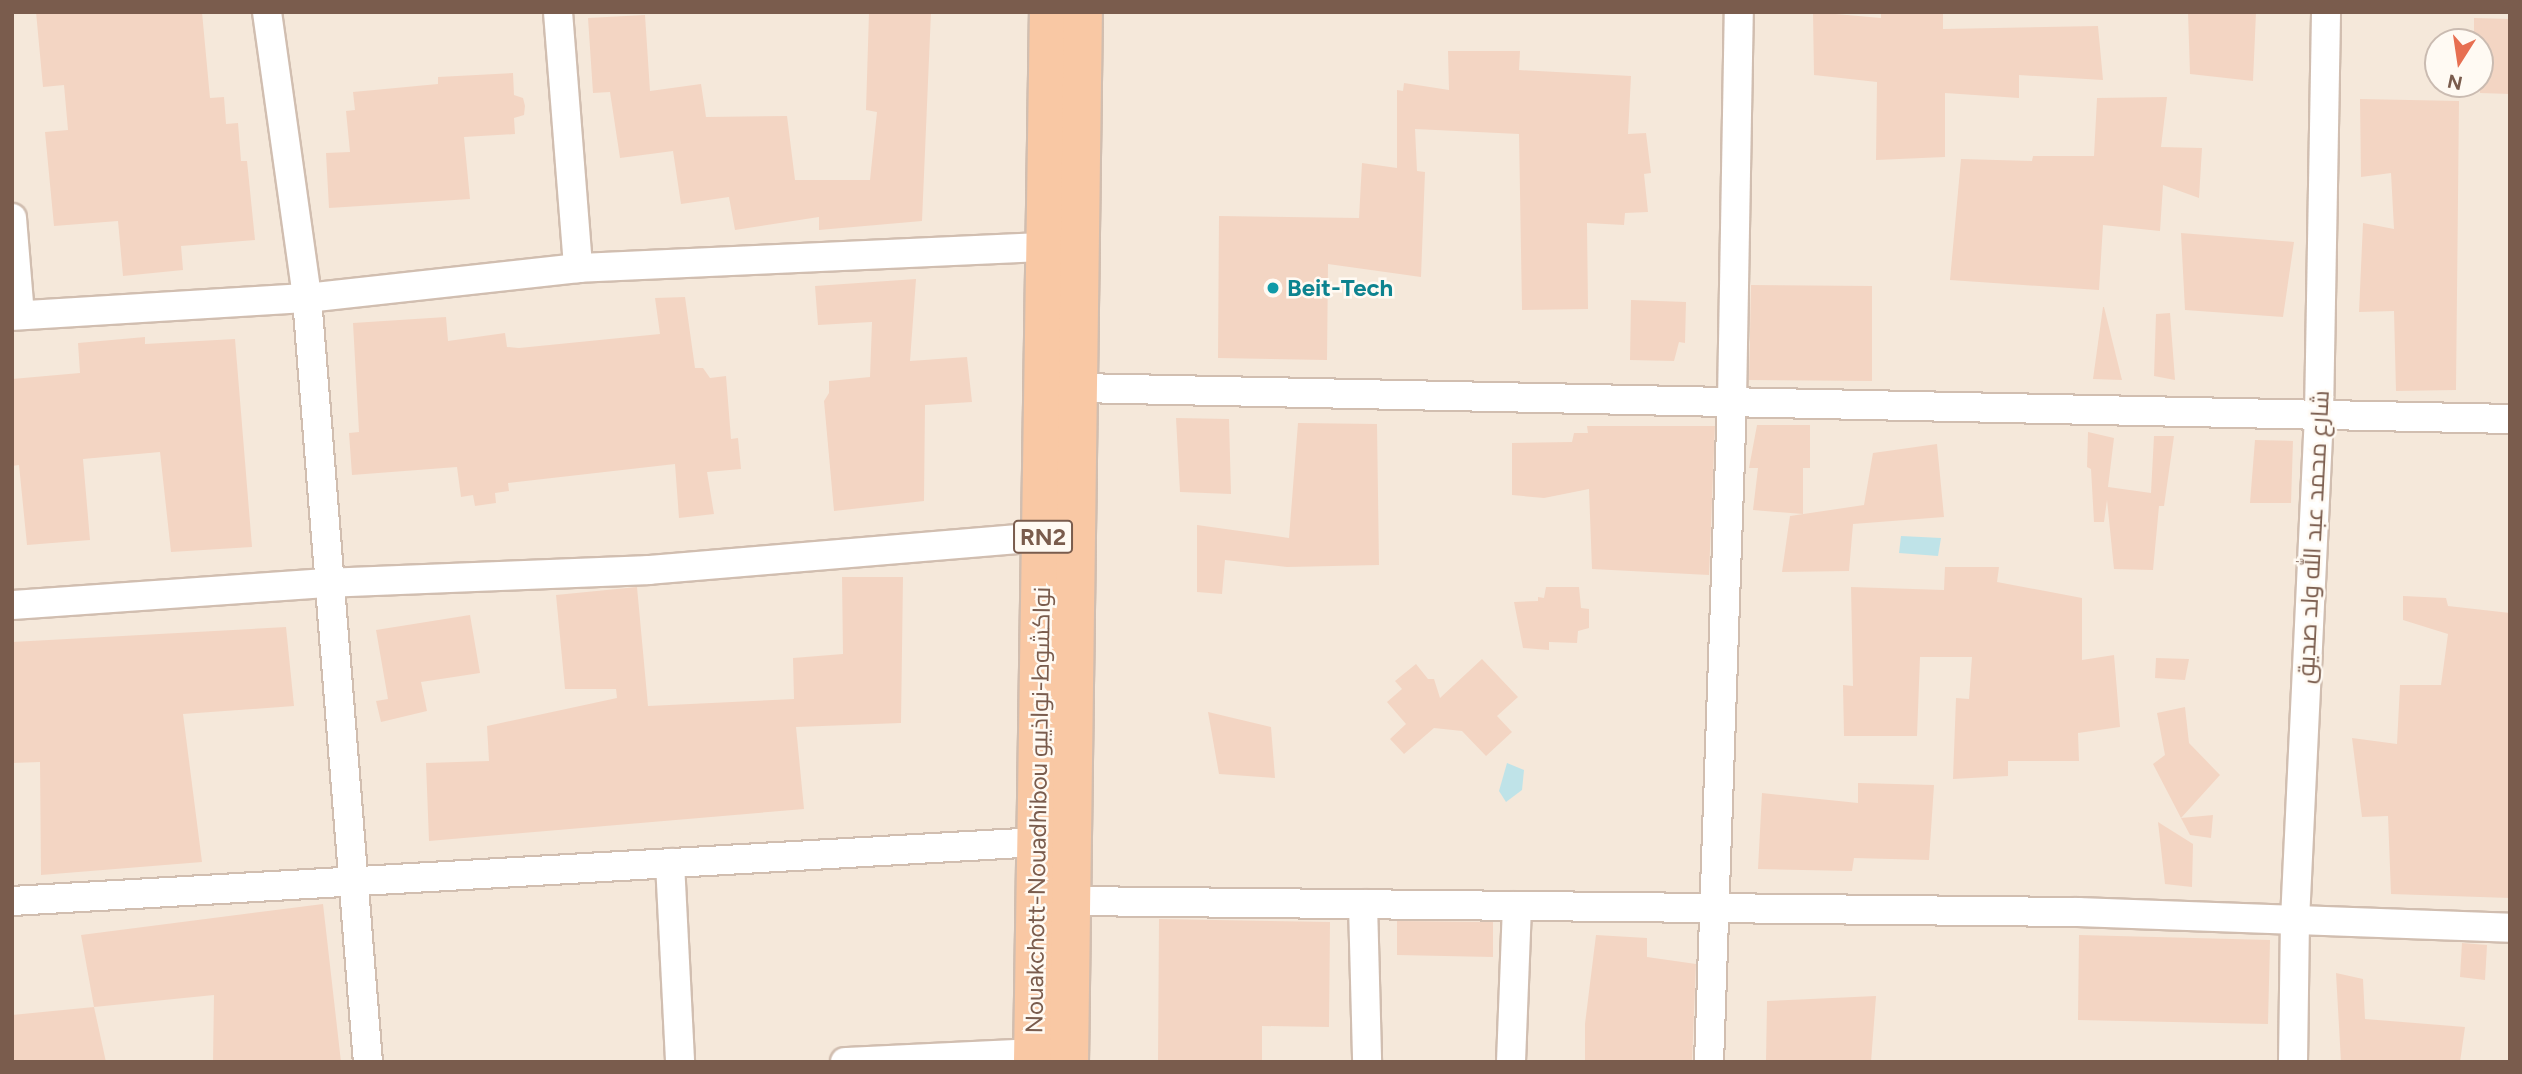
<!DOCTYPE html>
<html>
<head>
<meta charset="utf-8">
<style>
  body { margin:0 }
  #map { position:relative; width:2522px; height:1074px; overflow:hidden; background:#fdf6ec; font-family:Figtree,Cairo,sans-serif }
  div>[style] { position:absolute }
  .residential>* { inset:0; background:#f5e8da }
  .water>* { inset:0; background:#bfe3e8 }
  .building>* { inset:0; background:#f3d5c3 }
  .roads { filter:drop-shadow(2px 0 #d1beb0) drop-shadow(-2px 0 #d1beb0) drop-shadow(0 2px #d1beb0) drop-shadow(0 -2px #d1beb0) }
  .minor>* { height:28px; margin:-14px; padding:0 14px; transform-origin:14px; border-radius:14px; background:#fff }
  .trunk>* { height:38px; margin:-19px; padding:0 19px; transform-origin:19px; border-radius:19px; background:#f9c8a4 }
  .dots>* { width:19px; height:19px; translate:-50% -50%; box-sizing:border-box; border:4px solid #fffaf3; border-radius:50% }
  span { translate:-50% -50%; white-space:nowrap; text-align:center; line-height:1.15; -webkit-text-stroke:5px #fffaf3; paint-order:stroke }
  .shield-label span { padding:2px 5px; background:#fffaf3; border:2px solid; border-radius:5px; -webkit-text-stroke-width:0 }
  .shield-label { font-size:23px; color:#7a5c4d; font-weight:700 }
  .culture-label { font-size:24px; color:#0d838f; font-weight:700 }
  .left { translate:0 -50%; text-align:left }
  .street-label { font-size:24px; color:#7a5c4d }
  .frame { position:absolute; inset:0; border:14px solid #7a5c4d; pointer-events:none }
  .north { position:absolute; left:2424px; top:28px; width:70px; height:70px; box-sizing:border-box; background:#fffaf3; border:2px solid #cabbb1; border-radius:50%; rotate:192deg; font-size:19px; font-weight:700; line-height:28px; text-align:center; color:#7a5c4d }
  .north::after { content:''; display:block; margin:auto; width:24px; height:32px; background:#e76f51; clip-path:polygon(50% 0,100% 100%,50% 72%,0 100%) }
</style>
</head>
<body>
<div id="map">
  <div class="residential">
    <div style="clip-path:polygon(evenodd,12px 12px,2510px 12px,2510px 1062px,12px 1062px,12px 12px,2438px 42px,2480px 42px,2480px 84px,2438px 84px,2438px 42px)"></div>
  </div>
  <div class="water">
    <div style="clip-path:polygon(1901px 536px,1941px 538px,1938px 556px,1899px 553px)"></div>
    <div style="clip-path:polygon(1507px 763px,1524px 770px,1522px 790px,1506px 802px,1499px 791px)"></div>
  </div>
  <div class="building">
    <div style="clip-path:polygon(36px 12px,202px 12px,210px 98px,224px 97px,226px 124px,238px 123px,241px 161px,247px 161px,255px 240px,181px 246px,183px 270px,123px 276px,118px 221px,54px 226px,45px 132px,68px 130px,64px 85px,43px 87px)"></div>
    <div style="clip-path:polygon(869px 12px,931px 12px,922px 221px,819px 230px,819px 217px,735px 230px,729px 197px,681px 204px,673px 151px,620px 158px,610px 92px,593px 93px,588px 18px,645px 15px,650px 91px,701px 84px,706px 117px,787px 116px,795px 180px,870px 180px,877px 112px,866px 110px)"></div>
    <div style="clip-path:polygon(1813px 12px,1881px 18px,1881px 12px,1943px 12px,1943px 29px,2098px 26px,2103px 80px,2019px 75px,2019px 98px,1945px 93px,1945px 157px,1876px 160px,1877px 82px,1814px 75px)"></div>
    <div style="clip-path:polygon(2188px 12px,2256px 12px,2253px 81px,2190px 74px)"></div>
    <div style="clip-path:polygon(2474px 18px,2510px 19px,2510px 94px,2480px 93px,2480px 42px,2474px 42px)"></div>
    <div style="clip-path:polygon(1448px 51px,1520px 51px,1519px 70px,1631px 76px,1628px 134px,1646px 133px,1651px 173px,1644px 174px,1648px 212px,1625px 213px,1624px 225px,1587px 223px,1588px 309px,1522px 310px,1519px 134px,1415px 129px,1417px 171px,1425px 172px,1421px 277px,1328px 264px,1327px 360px,1218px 358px,1219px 216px,1359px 218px,1362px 163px,1397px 168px,1397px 90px,1403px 91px,1404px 83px,1449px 90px)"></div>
    <div style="clip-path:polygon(513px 73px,514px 95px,523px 98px,525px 106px,524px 115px,514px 118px,515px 134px,464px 137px,470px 199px,329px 208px,326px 153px,350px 152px,346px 111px,355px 110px,353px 92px,438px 84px,438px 77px)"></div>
    <div style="clip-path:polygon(2167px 97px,2161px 147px,2202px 148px,2199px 198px,2163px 185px,2160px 231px,2103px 225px,2099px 290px,1950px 280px,1961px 159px,2032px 161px,2033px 156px,2094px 156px,2097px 98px)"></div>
    <div style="clip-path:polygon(2360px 99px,2459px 101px,2456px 390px,2396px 391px,2394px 311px,2359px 312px,2363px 223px,2394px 229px,2391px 173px,2361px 177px)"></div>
    <div style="clip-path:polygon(2181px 233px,2294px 242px,2283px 317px,2185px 310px)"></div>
    <div style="clip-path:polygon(916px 279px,910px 361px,967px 357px,972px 402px,925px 405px,924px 501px,834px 511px,824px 401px,829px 393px,829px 381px,870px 377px,872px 322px,818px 325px,815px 286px)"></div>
    <div style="clip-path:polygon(1751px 285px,1872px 286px,1872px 381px,1749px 380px)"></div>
    <div style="clip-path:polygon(685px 297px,695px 368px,703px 368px,710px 378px,726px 376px,731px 439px,738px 438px,741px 469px,707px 472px,714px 514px,679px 518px,675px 464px,508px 483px,509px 491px,495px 493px,496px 503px,475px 506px,473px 495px,461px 497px,457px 467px,352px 475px,349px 433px,359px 432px,353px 323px,446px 317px,448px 341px,505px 333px,507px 347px,519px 348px,660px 334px,655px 298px)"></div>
    <div style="clip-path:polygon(1631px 300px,1686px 302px,1685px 343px,1679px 342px,1674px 361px,1630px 360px)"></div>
    <div style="clip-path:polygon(2103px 307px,2104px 307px,2122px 380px,2093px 379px)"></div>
    <div style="clip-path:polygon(2170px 313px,2175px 380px,2154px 376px,2156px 314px)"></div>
    <div style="clip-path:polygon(145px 337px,145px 344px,235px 339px,252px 547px,171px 552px,160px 452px,83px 459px,90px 540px,27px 545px,19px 465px,12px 466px,12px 379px,80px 373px,78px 343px)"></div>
    <div style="clip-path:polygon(1176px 418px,1229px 419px,1231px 494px,1180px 492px)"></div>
    <div style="clip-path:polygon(1298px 423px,1377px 424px,1379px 565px,1287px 567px,1225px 560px,1222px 594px,1197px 592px,1197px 525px,1289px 538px)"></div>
    <div style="clip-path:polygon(1757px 425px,1810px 425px,1810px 468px,1803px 468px,1803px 514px,1753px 510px,1758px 468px,1749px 468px)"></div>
    <div style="clip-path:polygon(1587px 426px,1715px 426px,1709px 575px,1592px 569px,1589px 489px,1544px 498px,1512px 495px,1512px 443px,1572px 442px,1574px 433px,1588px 433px)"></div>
    <div style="clip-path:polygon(2088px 432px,2114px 438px,2108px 487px,2151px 493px,2154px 436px,2174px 436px,2164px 506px,2159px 506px,2153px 570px,2114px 569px,2107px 500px,2104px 522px,2094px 522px,2091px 469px,2087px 467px)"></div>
    <div style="clip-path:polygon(2255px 440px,2293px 441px,2291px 503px,2250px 503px)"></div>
    <div style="clip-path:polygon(1937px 444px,1944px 517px,1853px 524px,1849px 571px,1782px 572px,1790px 516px,1864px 505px,1873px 453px)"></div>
    <div style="clip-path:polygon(1945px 567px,1999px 567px,1997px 582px,2082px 598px,2082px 660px,2114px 655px,2120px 727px,2078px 733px,2079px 761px,2008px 761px,2008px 776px,1953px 779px,1956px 698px,1969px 699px,1972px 657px,1920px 657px,1917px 736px,1844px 736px,1843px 685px,1853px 686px,1851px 587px,1944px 590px)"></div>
    <div style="clip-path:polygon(842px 577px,903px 577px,901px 723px,796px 727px,804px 809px,429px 841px,426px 763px,489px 761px,487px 726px,617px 698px,616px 689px,565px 689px,556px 595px,637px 587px,648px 706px,794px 699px,793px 658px,843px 654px)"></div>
    <div style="clip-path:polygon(1546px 587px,1579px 587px,1581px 608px,1589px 609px,1589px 628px,1578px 631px,1577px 643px,1549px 642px,1549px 650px,1523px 648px,1514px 602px,1538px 601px,1538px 597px,1544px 598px)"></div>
    <div style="clip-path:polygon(2403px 596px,2446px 598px,2448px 606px,2510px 613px,2510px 898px,2391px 894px,2388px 816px,2362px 817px,2352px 738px,2397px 744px,2400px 685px,2441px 685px,2448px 634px,2403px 620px)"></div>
    <div style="clip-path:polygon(470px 615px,480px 673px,421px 682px,427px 711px,381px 722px,376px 701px,388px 699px,376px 630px)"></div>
    <div style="clip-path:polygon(286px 627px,294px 706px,183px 714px,202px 862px,41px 875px,40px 762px,12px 763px,12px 642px)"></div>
    <div style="clip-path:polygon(2156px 658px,2189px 659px,2185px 680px,2155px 678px)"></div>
    <div style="clip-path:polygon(1482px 659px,1518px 697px,1497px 716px,1512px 732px,1486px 756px,1462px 731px,1434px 728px,1404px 754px,1390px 739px,1406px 724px,1387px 702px,1402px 689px,1395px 681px,1416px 664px,1428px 679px,1434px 679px,1440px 698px)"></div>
    <div style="clip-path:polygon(2185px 707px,2189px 743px,2220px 775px,2181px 818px,2153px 764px,2165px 755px,2157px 713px)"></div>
    <div style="clip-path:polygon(1208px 712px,1271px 727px,1275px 778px,1219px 774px)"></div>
    <div style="clip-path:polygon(1858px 783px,1934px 785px,1929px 860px,1854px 858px,1852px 871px,1758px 869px,1762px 793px,1858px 803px)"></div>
    <div style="clip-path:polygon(2213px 815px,2211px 838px,2190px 835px,2181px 818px)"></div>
    <div style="clip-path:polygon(2158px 822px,2193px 844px,2192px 887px,2165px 884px)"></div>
    <div style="clip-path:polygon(323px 904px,341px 1062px,213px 1062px,214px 995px,94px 1007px,81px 935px)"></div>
    <div style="clip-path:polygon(1159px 919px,1330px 922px,1329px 1027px,1262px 1026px,1262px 1062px,1158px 1062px)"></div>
    <div style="clip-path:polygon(1397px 921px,1493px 922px,1493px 957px,1397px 955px)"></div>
    <div style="clip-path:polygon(1596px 935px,1647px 938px,1647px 957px,1696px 964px,1692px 1062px,1585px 1062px,1585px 1024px)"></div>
    <div style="clip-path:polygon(2079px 935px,2270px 940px,2268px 1024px,2078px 1020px)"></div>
    <div style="clip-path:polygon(2462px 943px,2487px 945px,2485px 980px,2460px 977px)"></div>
    <div style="clip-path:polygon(2336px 973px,2363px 979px,2365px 1019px,2465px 1027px,2460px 1062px,2341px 1062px)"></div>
    <div style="clip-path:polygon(1876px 996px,1871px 1062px,1766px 1062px,1767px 1001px)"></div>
    <div style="clip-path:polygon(94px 1007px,106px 1062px,12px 1062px,12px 1015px)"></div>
  </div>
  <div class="roads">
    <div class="minor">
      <div style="left:267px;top:12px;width:289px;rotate:82deg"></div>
      <div style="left:307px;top:298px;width:766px;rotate:85.44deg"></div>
      <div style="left:558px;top:12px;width:257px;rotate:85.5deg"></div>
      <div style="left:12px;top:218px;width:97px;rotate:85.3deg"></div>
      <div style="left:12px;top:316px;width:296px;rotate:-3.5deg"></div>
      <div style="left:307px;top:298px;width:273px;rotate:-6.3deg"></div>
      <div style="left:578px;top:268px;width:467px;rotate:-2.6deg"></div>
      <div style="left:1079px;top:388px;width:1431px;rotate:1.24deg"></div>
      <div style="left:12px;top:605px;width:315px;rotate:-4deg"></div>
      <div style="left:326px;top:583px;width:323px;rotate:-2.3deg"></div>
      <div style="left:649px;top:570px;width:395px;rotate:-4.8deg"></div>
      <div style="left:670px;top:863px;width:199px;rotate:87.1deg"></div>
      <div style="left:12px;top:901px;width:1029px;rotate:-3.29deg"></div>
      <div style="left:1072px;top:901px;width:1006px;rotate:0.63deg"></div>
      <div style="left:2078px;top:912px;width:432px;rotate:2.1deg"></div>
      <div style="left:1363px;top:904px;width:158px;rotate:88.5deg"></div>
      <div style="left:845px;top:1062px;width:188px;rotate:-2.7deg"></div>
      <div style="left:1511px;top:1062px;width:156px;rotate:-87.8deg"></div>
      <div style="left:1709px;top:1062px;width:661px;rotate:-88.01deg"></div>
      <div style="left:1732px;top:401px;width:389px;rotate:-89deg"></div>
      <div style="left:2293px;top:1062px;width:142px;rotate:-89.2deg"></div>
      <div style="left:2295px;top:920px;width:506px;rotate:-87.28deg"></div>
      <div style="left:2319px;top:415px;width:403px;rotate:-89deg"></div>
    </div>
    <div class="trunk">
      <div style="left:1033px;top:1062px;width:1050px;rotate:-89.13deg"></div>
      <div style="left:1069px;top:1062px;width:1050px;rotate:-89.24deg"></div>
    </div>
  </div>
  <div class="dots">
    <div style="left:1273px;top:288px;background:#0f9aa8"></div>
  </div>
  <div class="shield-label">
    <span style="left:1043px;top:537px">RN2</span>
  </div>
  <div class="culture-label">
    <span class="left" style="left:1287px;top:288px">Beit-Tech</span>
  </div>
  <div class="street-label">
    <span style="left:2313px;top:537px;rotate:-87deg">شارع محمد عبد الله ولد صديق</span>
    <span style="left:1038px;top:810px;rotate:-89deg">Nouakchott-Nouadhibou نواكشوط-نواذيبو</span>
  </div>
  <div class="frame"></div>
  <div class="north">N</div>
</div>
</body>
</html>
